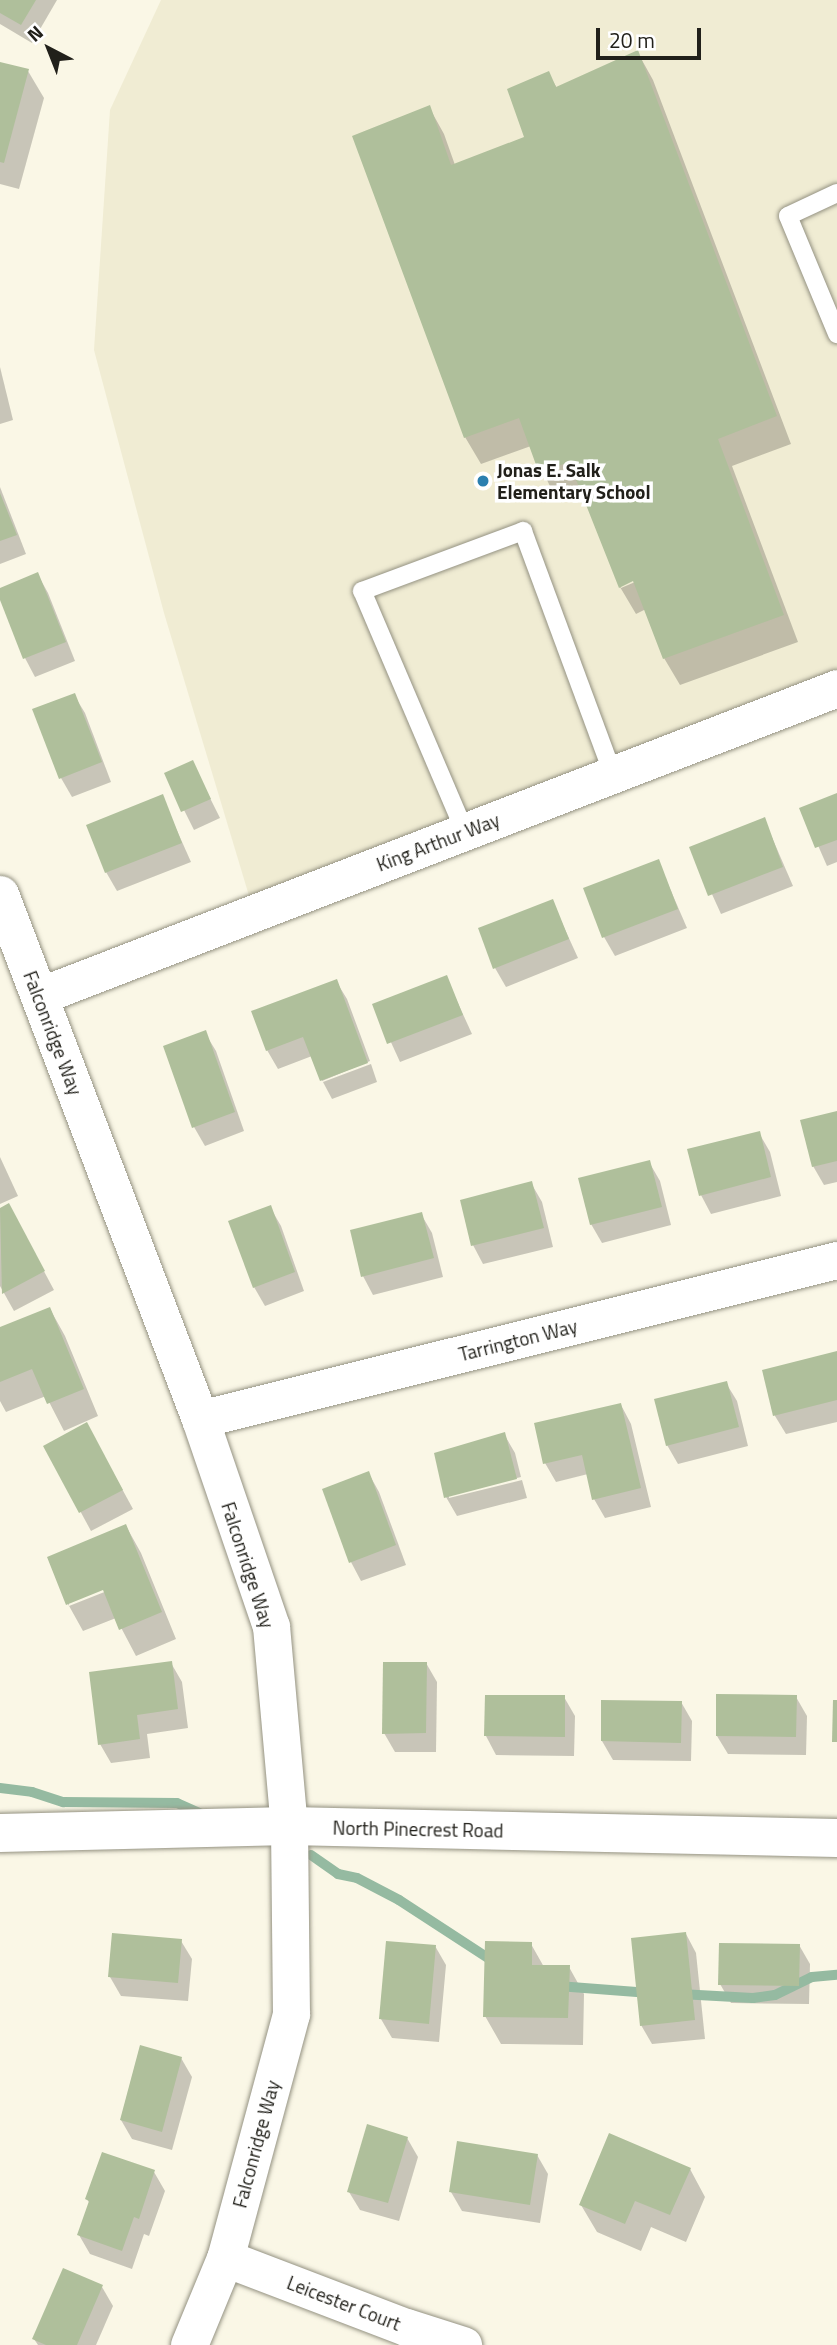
<!DOCTYPE html>
<html>
<head>
<meta charset="utf-8">
<style>
  body { margin:0 }
  #map { position:relative; width:837px; height:2345px; overflow:hidden; background:#faf7e6; font-family:"Titillium Web",sans-serif }
  div>[style] { position:absolute }
  [style*='--x'] { left:calc(var(--x)*1px); top:calc(var(--y)*1px); width:calc(var(--w)*1px); rotate:calc(var(--a)*1deg) }
  .built>* { inset:0; background:#f0ecd3 }
  .shadow>* { inset:0; background:#0003 }
  .stream>* { height:10px; margin:-5px; padding:0 5px; transform-origin:5px; border-radius:5px; background:#95baa1 }
  .building>* { inset:0; background:#afbf9b }
  .roads { filter:drop-shadow(0 0 2px #949282) drop-shadow(0 0 2px #949282) }
  .lane>* { height:18px; margin:-9px; padding:0 9px; transform-origin:9px; border-radius:9px; background:#fff }
  .street>* { height:37px; margin:-18.5px; padding:0 18.5px; transform-origin:18.5px; border-radius:18.5px; background:#fff }
  .secondary>* { height:38px; margin:-19px; padding:0 19px; transform-origin:19px; border-radius:19px; background:#fff }
  .dots>* { width:19px; height:19px; translate:-50% -50%; box-sizing:border-box; border:4px solid #fff; border-radius:50% }
  span { translate:-50% -50%; white-space:nowrap; text-align:center; line-height:1.15; -webkit-text-stroke:7px #fff; paint-order:stroke }
  .poi-label { font-size:19px; color:#21201a; font-weight:700 }
  .left { translate:0 -50%; text-align:left }
  .street-label { font-size:19px; color:#21201a }
  .north { position:absolute; left:14px; top:14px; width:70px; height:70px; -webkit-text-stroke:5px #fff; paint-order:stroke; rotate:318deg; font-size:19px; font-weight:700; line-height:28px; text-align:center; color:#21201a }
  .north::after { content:''; display:block; margin:auto; width:24px; height:32px; background:#21201a; clip-path:polygon(50% 0,100% 100%,50% 72%,0 100%) }
  .scale { position:absolute; left:596px; top:28px; width:105px; height:32px; box-sizing:border-box; border:4px solid #21201a; border-top:0; padding-left:9px; font-size:21px; line-height:24px; white-space:nowrap; color:#21201a; -webkit-text-stroke:5px #fff; paint-order:stroke }
</style>
</head>
<body>
<div id="map">
  <div class="built">
    <i style="clip-path:polygon(161px 0,837px 0,837px 669px,250px 899px,164px 613px,94px 350px,110px 110px)"></i>
  </div>
  <div class="shadow">
    <i style="clip-path:polygon(0 0,57px 0,32px 43px,0 24px)"></i>
    <i style="clip-path:polygon(evenodd,638px 53px,653px 80px,791px 444px,732px 466px,798px 642px,680px 685px,664px 658px,646px 609px,636px 614px,620px 587px,582px 490px,556px 499px,531px 446px,481px 464px,465px 437px,429px 107px,444px 134px,455px 165px,526px 138px,548px 73px,557px 88px,638px 53px,640px 576px,642px 579px,621px 588px,621px 585px,640px 576px)"></i>
    <i style="clip-path:polygon(0 63px,28px 71px,44px 98px,19px 189px,0 184px)"></i>
    <i style="clip-path:polygon(0 367px,13px 420px,0 424px)"></i>
    <i style="clip-path:polygon(0 487px,26px 554px,0 564px)"></i>
    <i style="clip-path:polygon(38px 575px,48px 593px,75px 661px,35px 677px,25px 658px,0 590px)"></i>
    <i style="clip-path:polygon(74px 695px,85px 713px,111px 782px,72px 797px,61px 778px)"></i>
    <i style="clip-path:polygon(192px 762px,220px 818px,194px 830px,166px 774px)"></i>
    <i style="clip-path:polygon(837px 795px,837px 862px,827px 866px,802px 809px)"></i>
    <i style="clip-path:polygon(162px 797px,191px 862px,117px 891px,106px 872px)"></i>
    <i style="clip-path:polygon(764px 819px,793px 886px,721px 914px,691px 848px)"></i>
    <i style="clip-path:polygon(658px 861px,687px 928px,615px 956px,604px 937px)"></i>
    <i style="clip-path:polygon(552px 901px,578px 958px,506px 987px,495px 968px)"></i>
    <i style="clip-path:polygon(446px 977px,472px 1034px,400px 1062px,374px 1005px)"></i>
    <i style="clip-path:polygon(336px 981px,347px 999px,370px 1061px,322px 1081px,312px 1056px,278px 1069px,267px 1050px)"></i>
    <i style="clip-path:polygon(205px 1033px,216px 1051px,244px 1131px,205px 1146px,194px 1127px)"></i>
    <i style="clip-path:polygon(371px 1064px,377px 1082px,332px 1099px,323px 1082px)"></i>
    <i style="clip-path:polygon(837px 1113px,837px 1182px,824px 1185px,813px 1166px)"></i>
    <i style="clip-path:polygon(759px 1133px,770px 1152px,781px 1196px,711px 1214px,701px 1195px)"></i>
    <i style="clip-path:polygon(0 1157px,18px 1196px,0 1204px)"></i>
    <i style="clip-path:polygon(649px 1162px,660px 1181px,671px 1225px,602px 1243px,591px 1224px)"></i>
    <i style="clip-path:polygon(531px 1183px,542px 1202px,553px 1247px,483px 1264px,473px 1245px)"></i>
    <i style="clip-path:polygon(9px 1206px,54px 1290px,14px 1311px,0 1286px,0 1210px)"></i>
    <i style="clip-path:polygon(270px 1207px,281px 1226px,304px 1291px,265px 1306px,254px 1287px)"></i>
    <i style="clip-path:polygon(421px 1214px,432px 1233px,443px 1277px,373px 1295px,363px 1276px)"></i>
    <i style="clip-path:polygon(50px 1309px,65px 1336px,98px 1416px,64px 1431px,46px 1396px,6px 1412px,0 1401px,0 1329px)"></i>
    <i style="clip-path:polygon(837px 1353px,837px 1422px,786px 1434px,775px 1416px,764px 1371px)"></i>
    <i style="clip-path:polygon(726px 1383px,737px 1401px,748px 1446px,678px 1464px,667px 1445px)"></i>
    <i style="clip-path:polygon(621px 1405px,631px 1424px,651px 1507px,605px 1518px,594px 1499px,588px 1474px,556px 1482px,545px 1463px)"></i>
    <i style="clip-path:polygon(504px 1434px,515px 1453px,521px 1477px,449px 1495px,449px 1498px,522px 1480px,527px 1498px,457px 1516px,446px 1497px)"></i>
    <i style="clip-path:polygon(97px 1443px,133px 1509px,91px 1531px,45px 1446px)"></i>
    <i style="clip-path:polygon(369px 1474px,379px 1492px,406px 1565px,361px 1581px,351px 1562px)"></i>
    <i style="clip-path:polygon(evenodd,126px 1526px,141px 1553px,176px 1639px,136px 1656px,116px 1618px,83px 1631px,68px 1604px,49px 1558px,126px 1526px,110px 1585px,112px 1589px,69px 1606px,69px 1602px,110px 1585px)"></i>
    <i style="clip-path:polygon(171px 1663px,182px 1682px,188px 1728px,147px 1734px,150px 1758px,111px 1763px,100px 1744px)"></i>
    <i style="clip-path:polygon(426px 1663px,437px 1682px,436px 1752px,395px 1752px,384px 1733px)"></i>
    <i style="clip-path:polygon(564px 1697px,575px 1716px,574px 1756px,496px 1755px,486px 1736px)"></i>
    <i style="clip-path:polygon(796px 1697px,807px 1716px,806px 1755px,728px 1754px,717px 1736px)"></i>
    <i style="clip-path:polygon(681px 1702px,692px 1721px,691px 1761px,613px 1760px,602px 1741px)"></i>
    <i style="clip-path:polygon(686px 1934px,696px 1953px,705px 2039px,652px 2044px,641px 2025px)"></i>
    <i style="clip-path:polygon(181px 1941px,192px 1959px,188px 2001px,121px 1996px,110px 1977px)"></i>
    <i style="clip-path:polygon(531px 1944px,544px 1967px,569px 1967px,584px 1994px,583px 2045px,501px 2044px,485px 2016px)"></i>
    <i style="clip-path:polygon(799px 1945px,810px 1964px,809px 2004px,731px 2003px,720px 1984px)"></i>
    <i style="clip-path:polygon(435px 1946px,446px 1965px,439px 2042px,392px 2038px,381px 2019px)"></i>
    <i style="clip-path:polygon(181px 2058px,192px 2077px,172px 2150px,132px 2139px,121px 2120px)"></i>
    <i style="clip-path:polygon(407px 2138px,418px 2157px,399px 2221px,360px 2210px,349px 2192px)"></i>
    <i style="clip-path:polygon(537px 2155px,548px 2174px,540px 2223px,462px 2211px,451px 2192px)"></i>
    <i style="clip-path:polygon(690px 2169px,705px 2197px,686px 2242px,651px 2227px,641px 2251px,597px 2232px,581px 2205px)"></i>
    <i style="clip-path:polygon(154px 2172px,165px 2191px,149px 2236px,144px 2234px,132px 2269px,90px 2254px,79px 2235px,90px 2204px,87px 2199px)"></i>
    <i style="clip-path:polygon(102px 2287px,113px 2306px,96px 2345px,38px 2345px,34px 2339px)"></i>
  </div>
  <div class="stream">
    <i style="--x:0;--y:1788;--w:32;--a:7"></i>
    <i style="--x:32;--y:1792;--w:33;--a:18"></i>
    <i style="--x:63;--y:1802;--w:114;--a:0.5"></i>
    <i style="--x:177;--y:1803;--w:27;--a:24"></i>
    <i style="--x:311;--y:1855;--w:33;--a:35"></i>
    <i style="--x:338;--y:1874;--w:19;--a:12"></i>
    <i style="--x:357;--y:1878;--w:47;--a:27.6"></i>
    <i style="--x:399;--y:1900;--w:117;--a:33.1"></i>
    <i style="--x:558;--y:1986;--w:92;--a:4.4"></i>
    <i style="--x:680;--y:1994;--w:73;--a:3.1"></i>
    <i style="--x:753;--y:1998;--w:22;--a:-8"></i>
    <i style="--x:775;--y:1995;--w:41;--a:-25.9"></i>
    <i style="--x:812;--y:1977;--w:25;--a:-5"></i>
  </div>
  <div class="building">
    <i style="clip-path:polygon(0 0,36px 0,21px 25px,0 13px)"></i>
    <i style="clip-path:polygon(638px 50px,777px 416px,718px 439px,784px 615px,663px 659px,633px 581px,619px 588px,569px 462px,539px 473px,519px 418px,464px 438px,352px 136px,430px 105px,451px 165px,524px 137px,507px 89px,549px 71px,556px 87px)"></i>
    <i style="clip-path:polygon(0 62px,29px 69px,4px 163px,0 162px)"></i>
    <i style="clip-path:polygon(0 493px,17px 535px,0 541px)"></i>
    <i style="clip-path:polygon(38px 572px,66px 642px,23px 659px,0 600px,0 588px)"></i>
    <i style="clip-path:polygon(75px 693px,102px 762px,59px 779px,32px 709px)"></i>
    <i style="clip-path:polygon(193px 760px,211px 799px,181px 812px,164px 773px)"></i>
    <i style="clip-path:polygon(837px 793px,837px 840px,815px 848px,799px 808px)"></i>
    <i style="clip-path:polygon(163px 794px,182px 843px,105px 873px,86px 825px)"></i>
    <i style="clip-path:polygon(765px 817px,783px 867px,708px 896px,689px 847px)"></i>
    <i style="clip-path:polygon(659px 859px,678px 909px,602px 938px,583px 888px)"></i>
    <i style="clip-path:polygon(553px 899px,569px 939px,493px 969px,478px 928px)"></i>
    <i style="clip-path:polygon(447px 975px,463px 1015px,387px 1044px,372px 1004px)"></i>
    <i style="clip-path:polygon(337px 979px,368px 1063px,320px 1081px,303px 1037px,266px 1051px,251px 1011px)"></i>
    <i style="clip-path:polygon(206px 1030px,235px 1112px,192px 1128px,163px 1046px)"></i>
    <i style="clip-path:polygon(837px 1111px,837px 1161px,812px 1167px,800px 1120px)"></i>
    <i style="clip-path:polygon(760px 1131px,771px 1177px,699px 1196px,687px 1149px)"></i>
    <i style="clip-path:polygon(650px 1160px,662px 1207px,590px 1225px,578px 1178px)"></i>
    <i style="clip-path:polygon(532px 1181px,544px 1228px,471px 1246px,460px 1200px)"></i>
    <i style="clip-path:polygon(9px 1203px,45px 1271px,2px 1294px,0 1208px)"></i>
    <i style="clip-path:polygon(271px 1205px,295px 1272px,253px 1288px,228px 1221px)"></i>
    <i style="clip-path:polygon(422px 1212px,434px 1258px,361px 1277px,350px 1230px)"></i>
    <i style="clip-path:polygon(50px 1307px,84px 1389px,47px 1404px,32px 1369px,0 1382px,0 1327px)"></i>
    <i style="clip-path:polygon(837px 1351px,837px 1400px,773px 1416px,762px 1370px)"></i>
    <i style="clip-path:polygon(727px 1381px,739px 1427px,666px 1446px,654px 1399px)"></i>
    <i style="clip-path:polygon(621px 1403px,641px 1488px,592px 1500px,582px 1455px,543px 1464px,534px 1423px)"></i>
    <i style="clip-path:polygon(87px 1422px,123px 1490px,79px 1513px,43px 1446px)"></i>
    <i style="clip-path:polygon(505px 1432px,517px 1479px,444px 1498px,434px 1453px)"></i>
    <i style="clip-path:polygon(369px 1471px,396px 1545px,349px 1563px,322px 1489px)"></i>
    <i style="clip-path:polygon(126px 1524px,162px 1612px,119px 1630px,103px 1590px,66px 1605px,47px 1557px)"></i>
    <i style="clip-path:polygon(172px 1661px,178px 1709px,137px 1715px,140px 1739px,98px 1745px,89px 1672px)"></i>
    <i style="clip-path:polygon(383px 1662px,427px 1662px,426px 1733px,382px 1734px)"></i>
    <i style="clip-path:polygon(716px 1694px,797px 1695px,796px 1737px,716px 1736px)"></i>
    <i style="clip-path:polygon(485px 1695px,565px 1695px,565px 1737px,484px 1736px)"></i>
    <i style="clip-path:polygon(601px 1700px,682px 1701px,681px 1743px,601px 1741px)"></i>
    <i style="clip-path:polygon(833px 1700px,837px 1700px,837px 1742px,832px 1742px)"></i>
    <i style="clip-path:polygon(686px 1932px,695px 2020px,640px 2026px,631px 1938px)"></i>
    <i style="clip-path:polygon(112px 1933px,182px 1939px,178px 1983px,108px 1977px)"></i>
    <i style="clip-path:polygon(386px 1941px,436px 1945px,429px 2024px,379px 2019px)"></i>
    <i style="clip-path:polygon(485px 1941px,532px 1942px,532px 1965px,570px 1965px,568px 2018px,483px 2017px)"></i>
    <i style="clip-path:polygon(719px 1943px,800px 1944px,799px 1986px,718px 1985px)"></i>
    <i style="clip-path:polygon(140px 2045px,182px 2057px,162px 2132px,120px 2120px)"></i>
    <i style="clip-path:polygon(367px 2124px,408px 2137px,388px 2203px,347px 2192px)"></i>
    <i style="clip-path:polygon(609px 2133px,691px 2168px,670px 2215px,635px 2201px,625px 2224px,579px 2205px)"></i>
    <i style="clip-path:polygon(457px 2141px,538px 2154px,530px 2205px,449px 2192px)"></i>
    <i style="clip-path:polygon(102px 2152px,155px 2170px,139px 2219px,134px 2217px,122px 2251px,77px 2235px,89px 2201px,85px 2199px)"></i>
    <i style="clip-path:polygon(63px 2268px,103px 2285px,77px 2345px,46px 2345px,32px 2339px)"></i>
  </div>
  <div class="roads">
    <div class="lane">
      <i style="--x:837;--y:193;--w:54;--a:154.9"></i>
      <i style="--x:788;--y:216;--w:128;--a:67.4"></i>
      <i style="--x:465;--y:832;--w:262;--a:-113.1"></i>
      <i style="--x:362;--y:591;--w:172;--a:-20.4"></i>
      <i style="--x:523;--y:531;--w:259;--a:69.7"></i>
    </div>
    <div class="street">
      <i style="--x:0;--y:894;--w:562;--a:69.15"></i>
      <i style="--x:200;--y:1419;--w:219;--a:71.1"></i>
      <i style="--x:271;--y:1626;--w:201;--a:84.9"></i>
      <i style="--x:289;--y:1826;--w:188;--a:89.4"></i>
      <i style="--x:291;--y:2014;--w:253;--a:105.1"></i>
      <i style="--x:225;--y:2258;--w:94;--a:112.5"></i>
      <i style="--x:39;--y:996;--w:855;--a:-21.1"></i>
      <i style="--x:200;--y:1419;--w:657;--a:-14.02"></i>
      <i style="--x:225;--y:2258;--w:194;--a:20.9"></i>
      <i style="--x:406;--y:2327;--w:60;--a:17.5"></i>
    </div>
    <div class="secondary">
      <i style="--x:0;--y:1833;--w:289;--a:-1.4"></i>
      <i style="--x:289;--y:1826;--w:548;--a:1.25"></i>
    </div>
  </div>
  <div class="dots">
    <i style="left:483px;top:481px;background:#2a7faf"></i>
  </div>
  <div class="poi-label">
    <span class="left" style="left:497px;top:481px">Jonas E. Salk<br>Elementary School</span>
  </div>
  <div class="street-label">
    <span style="left:438px;top:842px;rotate:-21deg">King Arthur Way</span>
    <span style="left:53px;top:1033px;rotate:69deg">Falconridge Way</span>
    <span style="left:518px;top:1340px;rotate:-14deg">Tarrington Way</span>
    <span style="left:248px;top:1565px;rotate:72deg">Falconridge Way</span>
    <span style="left:418px;top:1829px;rotate:1deg">North Pinecrest Road</span>
    <span style="left:256px;top:2144px;rotate:-75deg">Falconridge Way</span>
    <span style="left:344px;top:2303px;rotate:21deg">Leicester Court</span>
  </div>
  <div class="north">N</div>
  <div class="scale">20 m</div>
</div>
</body>
</html>
